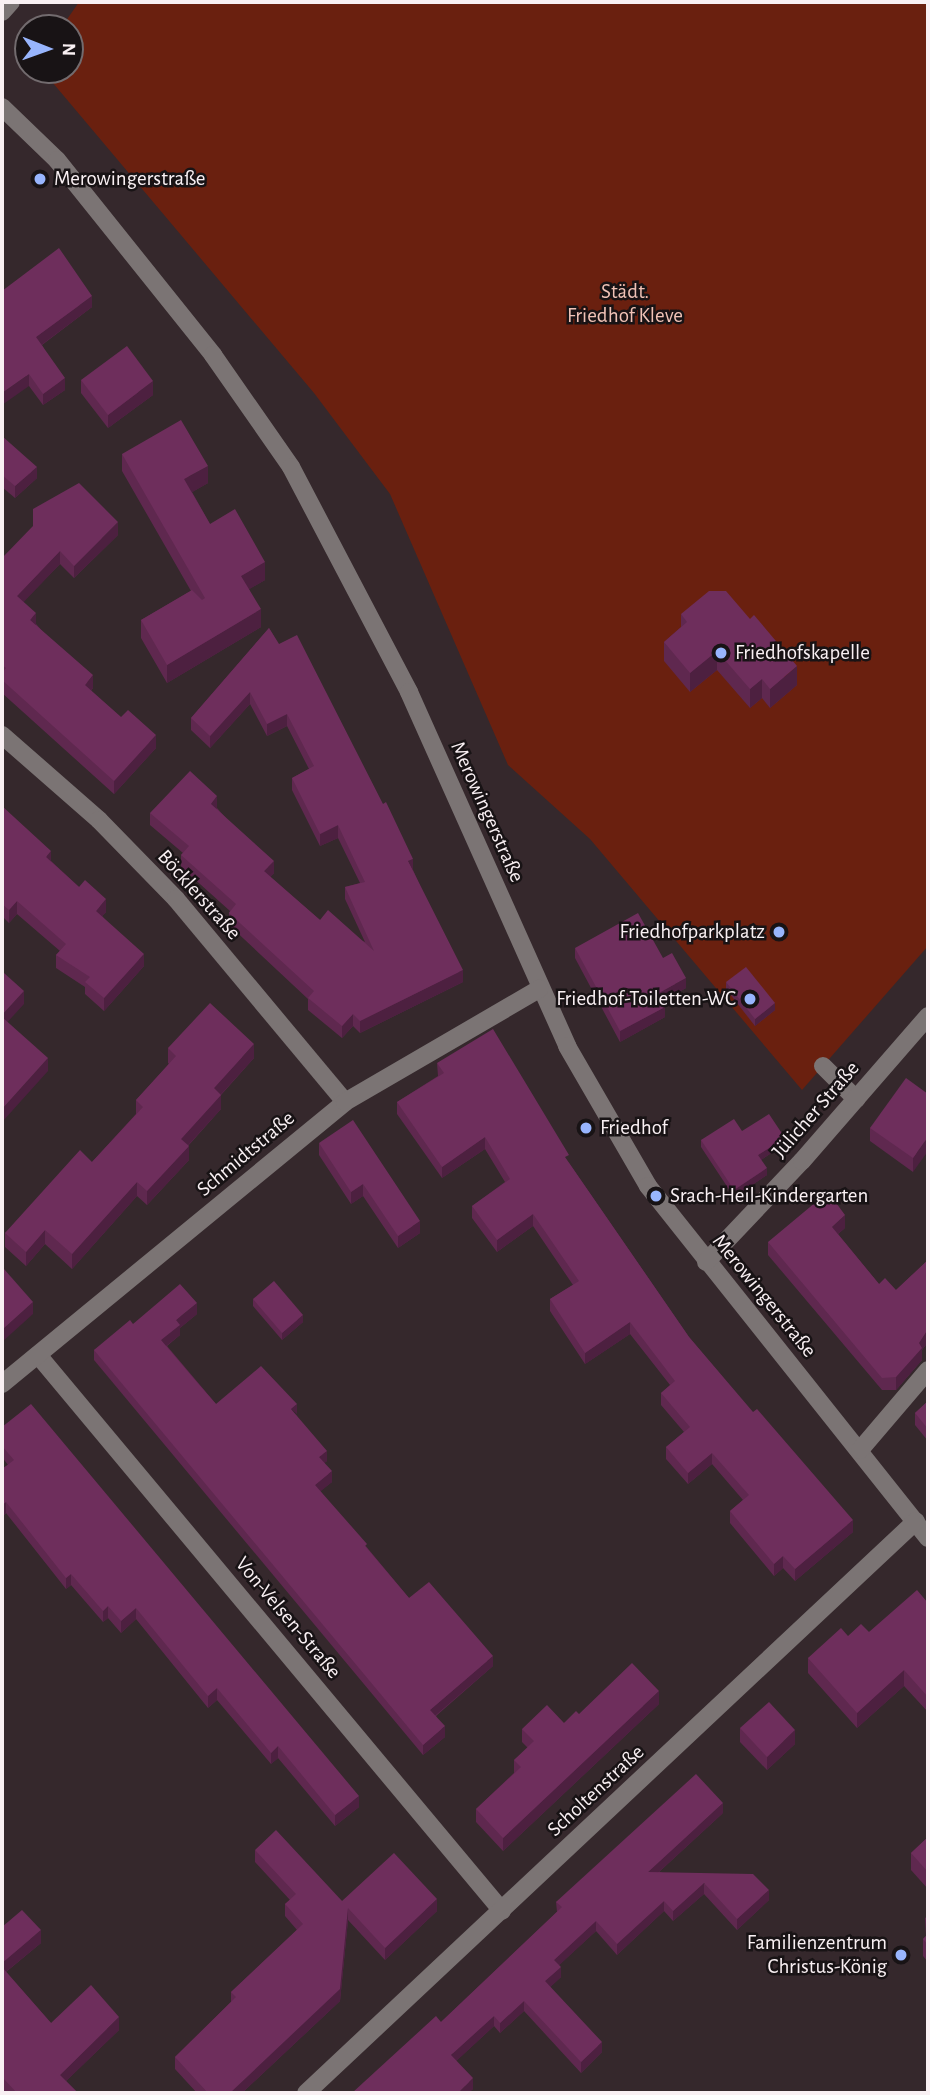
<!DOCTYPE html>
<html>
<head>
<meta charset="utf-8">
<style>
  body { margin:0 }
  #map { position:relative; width:930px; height:2095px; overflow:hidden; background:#35282c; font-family:"Alegreya Sans",sans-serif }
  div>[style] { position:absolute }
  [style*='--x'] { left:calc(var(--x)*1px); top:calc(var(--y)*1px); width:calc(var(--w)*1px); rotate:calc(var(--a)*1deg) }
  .green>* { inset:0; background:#6a200f }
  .minor>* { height:18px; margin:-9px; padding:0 9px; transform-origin:9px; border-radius:9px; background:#7b7474 }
  .wall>* { inset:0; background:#5f284f }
  .shaded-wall>* { inset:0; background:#4d2040 }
  .building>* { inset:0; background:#6e2e5c }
  .dots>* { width:19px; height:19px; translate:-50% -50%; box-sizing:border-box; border:4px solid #181315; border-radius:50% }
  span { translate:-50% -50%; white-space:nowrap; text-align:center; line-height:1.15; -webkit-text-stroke:5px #181315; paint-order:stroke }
  .poi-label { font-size:21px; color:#f9f0f3 }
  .left { translate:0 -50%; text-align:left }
  .right { translate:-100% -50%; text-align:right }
  .park-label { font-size:21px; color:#f0c2b6 }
  .street-label { font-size:21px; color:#f9f0f3 }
  .frame { position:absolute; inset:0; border:4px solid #f9f0f3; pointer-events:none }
  .north { position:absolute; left:14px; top:14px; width:70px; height:70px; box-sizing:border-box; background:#181315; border:2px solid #726b6e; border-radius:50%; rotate:91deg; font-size:19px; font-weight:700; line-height:28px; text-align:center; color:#f9f0f3 }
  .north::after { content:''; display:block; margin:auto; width:24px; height:32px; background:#98b5fd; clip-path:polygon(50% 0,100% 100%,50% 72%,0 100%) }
</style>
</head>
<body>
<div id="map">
  <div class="green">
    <i style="clip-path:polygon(79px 2px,928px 2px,928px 946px,802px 1090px,590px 839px,508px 765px,390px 494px,314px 393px,42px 70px,70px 70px,70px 28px,61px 28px)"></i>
  </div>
  <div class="minor">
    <i style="--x:2;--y:12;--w:13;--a:-48"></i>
    <i style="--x:2;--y:107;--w:76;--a:43.9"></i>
    <i style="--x:57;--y:160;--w:250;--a:51.3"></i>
    <i style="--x:213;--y:355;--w:136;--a:55.1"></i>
    <i style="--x:291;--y:467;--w:254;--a:62.3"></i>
    <i style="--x:409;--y:692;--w:388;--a:65.9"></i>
    <i style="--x:567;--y:1046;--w:162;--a:59.9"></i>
    <i style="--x:648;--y:1186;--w:450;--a:51.5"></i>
    <i style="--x:2;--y:735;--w:129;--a:41.2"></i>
    <i style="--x:99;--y:820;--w:110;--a:45.7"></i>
    <i style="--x:176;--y:899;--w:264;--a:50.2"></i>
    <i style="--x:823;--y:1066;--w:47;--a:45"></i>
    <i style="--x:706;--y:1262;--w:139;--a:-46.5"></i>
    <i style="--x:802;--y:1161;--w:192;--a:-49"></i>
    <i style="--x:38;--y:1355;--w:724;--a:50.15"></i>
    <i style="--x:2;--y:1384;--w:444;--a:-39.4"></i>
    <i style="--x:345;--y:1102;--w:225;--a:-30.2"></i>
    <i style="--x:860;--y:1450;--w:105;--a:-49.6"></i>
    <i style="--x:306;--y:2093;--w:836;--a:-43.16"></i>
  </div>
  <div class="wall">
    <i style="clip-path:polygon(2px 291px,92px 307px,42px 345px,65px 390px,43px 405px,29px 386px)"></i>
    <i style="clip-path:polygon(81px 380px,153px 395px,108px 428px,81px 393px)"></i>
    <i style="clip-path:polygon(2px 436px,37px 478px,15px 498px,2px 487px)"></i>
    <i style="clip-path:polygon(122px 454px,208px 483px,192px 492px,210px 524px,265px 580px,249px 589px,261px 627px,167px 683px,141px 638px,141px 620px,191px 591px,122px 471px)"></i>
    <i style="clip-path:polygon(118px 535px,74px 578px,60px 564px,23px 602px,36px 624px,93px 688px,91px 691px,156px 748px,114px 794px,2px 693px,2px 558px)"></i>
    <i style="clip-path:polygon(681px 614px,797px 685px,770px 708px,762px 698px,750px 708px,717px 670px,690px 692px,664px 661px,664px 642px,681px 627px)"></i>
    <i style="clip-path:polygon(269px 628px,413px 870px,463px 982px,360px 1033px,353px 1026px,342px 1038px,308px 1010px,308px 999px,229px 925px,229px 913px,230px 911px,181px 867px,181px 855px,183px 853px,150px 825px,150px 813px,217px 808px,274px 873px,270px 877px,320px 920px,365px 942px,345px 899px,345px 887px,360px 883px,338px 838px,320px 846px,292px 790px,292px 778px,309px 769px,287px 726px,267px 736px,250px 704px,210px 748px,191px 730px,191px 718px)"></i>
    <i style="clip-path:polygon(2px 806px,51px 861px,106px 912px,102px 916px,144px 966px,104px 1011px,85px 994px,85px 987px,56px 968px,56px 955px,60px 951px,17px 914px,9px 923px,2px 916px)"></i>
    <i style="clip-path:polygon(575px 948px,686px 988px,662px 1001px,665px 1017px,620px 1042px,575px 958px)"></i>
    <i style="clip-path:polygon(726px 982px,775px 1010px,755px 1026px,726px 989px)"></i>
    <i style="clip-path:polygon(168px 1048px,254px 1058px,221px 1095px,221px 1109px,188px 1146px,189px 1160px,147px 1205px,137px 1196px,72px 1269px,45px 1244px,26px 1266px,5px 1247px,5px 1233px,92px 1162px,136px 1114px,136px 1100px,169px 1064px,168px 1063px)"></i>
    <i style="clip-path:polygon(437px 1063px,569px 1163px,689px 1337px,853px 1532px,795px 1581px,783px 1568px,774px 1576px,730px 1523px,730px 1511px,743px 1500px,712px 1464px,688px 1484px,666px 1459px,666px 1447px,684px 1432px,661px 1405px,661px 1393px,670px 1385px,630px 1334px,585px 1364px,550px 1311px,550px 1299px,573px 1285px,533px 1226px,497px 1252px,472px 1218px,472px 1206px,505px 1182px,485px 1149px,442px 1178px,397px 1114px,397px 1102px,438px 1076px)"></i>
    <i style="clip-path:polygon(928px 1094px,913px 1172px,870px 1141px,870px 1128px)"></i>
    <i style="clip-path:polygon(742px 1131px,785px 1144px,761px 1160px,767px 1175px,734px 1197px,701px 1147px,701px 1140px)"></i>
    <i style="clip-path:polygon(319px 1143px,420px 1233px,398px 1248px,363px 1196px,351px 1204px,319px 1155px)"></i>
    <i style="clip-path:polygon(845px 1228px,838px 1234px,879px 1284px,896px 1290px,928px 1260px,928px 1342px,922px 1350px,922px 1360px,896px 1390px,882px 1390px,768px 1255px,768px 1242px)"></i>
    <i style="clip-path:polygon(253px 1299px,303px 1322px,282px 1340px,253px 1306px)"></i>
    <i style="clip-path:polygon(197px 1314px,180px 1328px,180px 1335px,167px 1346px,216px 1404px,296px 1415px,327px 1461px,324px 1463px,332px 1482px,320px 1491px,409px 1598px,493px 1666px,436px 1716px,445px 1737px,423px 1755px,94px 1360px,94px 1350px,133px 1324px)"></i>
    <i style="clip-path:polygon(928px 1401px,928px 1441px,915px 1425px,915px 1413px)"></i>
    <i style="clip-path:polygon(2px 1427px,359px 1807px,335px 1826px,278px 1758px,271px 1764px,217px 1700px,208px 1708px,136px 1619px,121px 1633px,108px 1618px,103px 1622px,71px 1585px,66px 1589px,6px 1513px,2px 1517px,2px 1469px,8px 1465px,2px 1457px)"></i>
    <i style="clip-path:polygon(928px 1603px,928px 1712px,904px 1686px,857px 1728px,808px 1673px,808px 1658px,848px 1636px,869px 1632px)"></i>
    <i style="clip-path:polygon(659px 1704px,503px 1851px,476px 1822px,476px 1809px,514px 1773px,514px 1760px,528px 1748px,522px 1742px,522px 1729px,564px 1723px,579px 1714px)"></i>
    <i style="clip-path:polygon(740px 1728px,795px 1744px,767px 1770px,740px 1742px)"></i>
    <i style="clip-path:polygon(723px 1813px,659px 1872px,769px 1900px,737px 1930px,704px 1894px,673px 1921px,664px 1911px,617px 1955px,596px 1931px,559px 1965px,561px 1977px,550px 1987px,602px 2052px,581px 2073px,524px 2011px,500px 2033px,494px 2026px,456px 2061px,473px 2089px,468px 2093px,441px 2022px,557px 1912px,556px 1902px)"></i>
    <i style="clip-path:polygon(928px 1837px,928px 1889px,911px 1870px,911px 1853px)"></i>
    <i style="clip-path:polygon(255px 1850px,342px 1901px,437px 1911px,385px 1960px,348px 1920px,340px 2001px,242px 2093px,197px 2093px,175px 2069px,175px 2057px,231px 2002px,231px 1992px,297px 1930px,285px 1916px,285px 1904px,290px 1900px,255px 1862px)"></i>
    <i style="clip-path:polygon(928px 1916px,928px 1962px,923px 1956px,923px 1939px,926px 1936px,925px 1918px)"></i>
    <i style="clip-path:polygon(2px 1927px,41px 1943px,6px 1972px,51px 2023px,119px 2030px,66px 2081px,78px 2093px,5px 2093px,2px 2090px)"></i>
  </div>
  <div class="shaded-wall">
    <i style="clip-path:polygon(92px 296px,92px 307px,36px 349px,36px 337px)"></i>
    <i style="clip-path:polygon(29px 374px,29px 386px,2px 405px,2px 393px)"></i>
    <i style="clip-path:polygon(65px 378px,65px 390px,43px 405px,43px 394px)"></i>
    <i style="clip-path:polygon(153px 381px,153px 395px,108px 428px,108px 415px)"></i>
    <i style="clip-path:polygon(208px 466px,208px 483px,184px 497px,184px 479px)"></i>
    <i style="clip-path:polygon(37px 467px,37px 478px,15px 498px,15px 486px)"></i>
    <i style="clip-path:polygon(118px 522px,118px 535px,74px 578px,74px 566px)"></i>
    <i style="clip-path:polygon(60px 551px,60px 564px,17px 609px,17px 596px)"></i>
    <i style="clip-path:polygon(265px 562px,265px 580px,241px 594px,241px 576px)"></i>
    <i style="clip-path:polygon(261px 609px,261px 627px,167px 683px,167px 665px)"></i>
    <i style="clip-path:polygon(36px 613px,36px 626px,30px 620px)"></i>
    <i style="clip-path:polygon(717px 651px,717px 670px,690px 692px,690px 673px)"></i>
    <i style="clip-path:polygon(797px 666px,797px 685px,770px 708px,770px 689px)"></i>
    <i style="clip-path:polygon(93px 675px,93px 688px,85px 698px,85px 685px)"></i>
    <i style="clip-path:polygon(762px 679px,762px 698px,750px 708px,750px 689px)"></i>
    <i style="clip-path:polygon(250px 692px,250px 704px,210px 748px,210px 736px)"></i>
    <i style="clip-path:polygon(287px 714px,287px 726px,267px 736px,267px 724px)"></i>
    <i style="clip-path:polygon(156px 735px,156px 748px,114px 794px,114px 781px)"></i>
    <i style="clip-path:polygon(217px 796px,217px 808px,211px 816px,211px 804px)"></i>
    <i style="clip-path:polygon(338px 825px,338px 838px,320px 846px,320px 834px)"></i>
    <i style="clip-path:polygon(51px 851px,51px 864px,46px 857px)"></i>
    <i style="clip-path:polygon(413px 859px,413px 871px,408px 861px)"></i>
    <i style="clip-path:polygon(274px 861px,274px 873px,264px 884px,264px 871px)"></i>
    <i style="clip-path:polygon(106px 899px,106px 912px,96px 923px,96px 911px)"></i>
    <i style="clip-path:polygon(17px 901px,17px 914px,9px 923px,9px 910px)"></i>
    <i style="clip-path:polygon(144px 954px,144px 966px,104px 1011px,104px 998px)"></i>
    <i style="clip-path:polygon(463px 970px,463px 982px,360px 1033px,360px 1021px)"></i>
    <i style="clip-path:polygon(686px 978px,686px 988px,657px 1004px,657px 994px)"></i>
    <i style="clip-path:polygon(24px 991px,24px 1004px,2px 1028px,2px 1015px)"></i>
    <i style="clip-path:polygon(775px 1003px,775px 1010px,755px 1026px,755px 1019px)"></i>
    <i style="clip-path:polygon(665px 1007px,665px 1017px,620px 1042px,620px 1031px)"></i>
    <i style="clip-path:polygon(353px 1014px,353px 1026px,342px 1038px,342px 1026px)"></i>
    <i style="clip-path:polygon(254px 1044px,254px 1058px,214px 1102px,214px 1088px)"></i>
    <i style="clip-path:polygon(48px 1058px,48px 1071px,3px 1121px,3px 1108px)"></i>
    <i style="clip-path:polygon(221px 1095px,221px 1109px,181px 1153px,181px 1139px)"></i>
    <i style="clip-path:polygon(485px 1137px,485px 1149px,442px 1178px,442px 1167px)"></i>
    <i style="clip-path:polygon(928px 1137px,928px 1151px,913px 1172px,913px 1158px)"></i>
    <i style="clip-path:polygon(785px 1138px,785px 1144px,758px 1162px,758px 1155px)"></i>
    <i style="clip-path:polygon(189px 1146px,189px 1160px,147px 1205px,147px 1191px)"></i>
    <i style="clip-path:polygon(767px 1168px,767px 1175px,734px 1197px,734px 1190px)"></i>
    <i style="clip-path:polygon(137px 1182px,137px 1196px,72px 1269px,72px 1254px)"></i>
    <i style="clip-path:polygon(363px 1184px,363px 1196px,351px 1204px,351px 1192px)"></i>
    <i style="clip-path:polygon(533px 1214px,533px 1226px,497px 1252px,497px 1240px)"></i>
    <i style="clip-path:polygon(845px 1215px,845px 1228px,832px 1239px,832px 1227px)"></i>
    <i style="clip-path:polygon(420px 1221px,420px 1233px,398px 1248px,398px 1236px)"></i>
    <i style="clip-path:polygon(45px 1230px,45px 1244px,26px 1266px,26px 1252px)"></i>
    <i style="clip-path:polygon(33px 1302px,33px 1314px,2px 1342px,2px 1330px)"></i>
    <i style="clip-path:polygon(197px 1303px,197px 1314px,180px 1328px,180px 1335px,161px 1350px,161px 1340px,176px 1320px)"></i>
    <i style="clip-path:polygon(303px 1315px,303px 1322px,282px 1340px,282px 1333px)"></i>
    <i style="clip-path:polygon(630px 1322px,630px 1334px,585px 1364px,585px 1353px)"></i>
    <i style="clip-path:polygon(928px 1329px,928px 1342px,922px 1350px,922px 1360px,896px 1390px,896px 1377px)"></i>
    <i style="clip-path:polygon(297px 1404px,297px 1414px,291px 1409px)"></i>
    <i style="clip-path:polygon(327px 1451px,327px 1461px,319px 1468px,319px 1457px)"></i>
    <i style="clip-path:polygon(712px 1453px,712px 1464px,688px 1484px,688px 1473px)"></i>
    <i style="clip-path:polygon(332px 1471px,332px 1482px,315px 1496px,315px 1485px)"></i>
    <i style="clip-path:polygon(6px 1502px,6px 1513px,2px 1517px,2px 1505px)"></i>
    <i style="clip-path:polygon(853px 1520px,853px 1532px,795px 1581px,795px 1569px)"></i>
    <i style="clip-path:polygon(783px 1556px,783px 1568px,774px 1576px,774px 1564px)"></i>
    <i style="clip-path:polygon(71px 1574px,71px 1585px,66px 1589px,66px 1578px)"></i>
    <i style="clip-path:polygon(108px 1606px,108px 1618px,103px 1622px,103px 1611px)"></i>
    <i style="clip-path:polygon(136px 1608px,136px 1619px,121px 1633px,121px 1621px)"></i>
    <i style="clip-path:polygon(493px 1656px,493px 1666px,430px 1720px,430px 1710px)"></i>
    <i style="clip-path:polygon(904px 1670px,904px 1686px,857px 1728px,857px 1713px)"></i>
    <i style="clip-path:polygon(217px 1688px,217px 1700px,208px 1708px,208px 1696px)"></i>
    <i style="clip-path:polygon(659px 1691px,659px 1704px,503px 1851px,503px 1838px)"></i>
    <i style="clip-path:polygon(445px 1726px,445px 1737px,423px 1755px,423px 1745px)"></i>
    <i style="clip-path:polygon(795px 1730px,795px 1744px,767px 1770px,767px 1757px)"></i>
    <i style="clip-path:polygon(278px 1746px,278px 1758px,271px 1764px,271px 1753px)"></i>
    <i style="clip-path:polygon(359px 1796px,359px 1807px,335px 1826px,335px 1815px)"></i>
    <i style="clip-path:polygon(723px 1803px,723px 1813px,648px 1882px,648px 1872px)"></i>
    <i style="clip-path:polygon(704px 1883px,704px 1894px,673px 1921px,673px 1911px)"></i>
    <i style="clip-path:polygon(769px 1890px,769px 1900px,737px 1930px,737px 1919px)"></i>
    <i style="clip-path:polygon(437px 1899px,437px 1911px,385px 1960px,385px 1948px)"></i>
    <i style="clip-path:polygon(664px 1901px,664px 1911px,617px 1955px,617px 1944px)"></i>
    <i style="clip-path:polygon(348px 1908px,348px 1920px,340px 2001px,242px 2093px,230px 2093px)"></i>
    <i style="clip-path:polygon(596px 1921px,596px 1931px,554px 1970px,554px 1960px)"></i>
    <i style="clip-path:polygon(41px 1930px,41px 1943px,2px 1975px,2px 1963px)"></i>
    <i style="clip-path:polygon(561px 1967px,561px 1977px,545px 1992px,545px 1981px)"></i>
    <i style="clip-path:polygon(524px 2001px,524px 2011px,500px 2033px,500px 2023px)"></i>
    <i style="clip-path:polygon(494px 2016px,494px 2026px,451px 2066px,451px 2055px)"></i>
    <i style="clip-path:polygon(119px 2017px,119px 2030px,60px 2087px,60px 2075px)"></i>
    <i style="clip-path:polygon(602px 2042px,602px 2052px,581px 2073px,581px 2062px)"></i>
    <i style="clip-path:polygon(473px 2078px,473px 2089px,468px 2093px,458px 2093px)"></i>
  </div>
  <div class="building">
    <i style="clip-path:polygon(59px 248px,92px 296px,36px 337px,65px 378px,43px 394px,29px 374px,2px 393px,2px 291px)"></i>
    <i style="clip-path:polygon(127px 346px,153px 381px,108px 415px,81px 380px)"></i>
    <i style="clip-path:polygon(181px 420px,208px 466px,184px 479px,210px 524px,235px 509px,265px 562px,241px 576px,261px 609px,167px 665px,141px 620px,192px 590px,202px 600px,205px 598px,122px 454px)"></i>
    <i style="clip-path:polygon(2px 436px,37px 467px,15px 486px,2px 475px)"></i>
    <i style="clip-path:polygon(79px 483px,118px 522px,74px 566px,60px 551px,17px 596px,36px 613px,30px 620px,93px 675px,85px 685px,121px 717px,128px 710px,156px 735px,114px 781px,2px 680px,2px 673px,6px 668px,2px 665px,2px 558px,33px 526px,33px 509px)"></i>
    <i style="clip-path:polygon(709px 591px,726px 591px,750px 619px,754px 615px,797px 666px,770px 689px,762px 679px,750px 689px,717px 651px,690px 673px,664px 642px,687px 622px,681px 614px)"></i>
    <i style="clip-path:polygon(269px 628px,279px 644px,297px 635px,383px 804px,386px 802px,413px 859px,408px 861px,463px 970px,360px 1021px,353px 1014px,342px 1026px,308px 998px,314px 991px,229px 913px,236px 904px,181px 855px,189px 846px,150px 813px,190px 771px,217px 796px,211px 804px,274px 861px,264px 871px,320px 920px,328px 910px,374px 951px,345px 887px,365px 882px,338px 825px,320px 834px,292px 778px,314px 766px,287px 714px,267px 724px,250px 692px,210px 736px,191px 718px)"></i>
    <i style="clip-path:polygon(2px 806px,51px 851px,46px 857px,79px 887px,85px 880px,106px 899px,96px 911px,144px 954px,104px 998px,85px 982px,90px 977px,56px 955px,66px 944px,17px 901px,9px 910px,2px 904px)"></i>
    <i style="clip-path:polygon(638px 913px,663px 958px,672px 953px,686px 978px,657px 994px,665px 1007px,620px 1031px,575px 948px)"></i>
    <i style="clip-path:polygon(746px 967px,775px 1003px,755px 1019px,726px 982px)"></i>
    <i style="clip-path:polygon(4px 973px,24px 991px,2px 1015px,2px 975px)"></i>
    <i style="clip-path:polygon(210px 1003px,254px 1044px,214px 1088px,221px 1095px,181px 1139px,189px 1146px,147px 1191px,137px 1182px,72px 1254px,45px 1230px,26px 1252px,5px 1233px,80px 1150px,92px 1162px,143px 1107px,136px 1100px,176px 1056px,168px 1048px)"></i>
    <i style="clip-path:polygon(2px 1017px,48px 1058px,3px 1108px,2px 1107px)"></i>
    <i style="clip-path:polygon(493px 1029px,569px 1155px,565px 1157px,689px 1337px,753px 1412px,757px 1409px,853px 1520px,795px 1569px,783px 1556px,774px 1564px,730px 1511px,749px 1495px,712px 1453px,688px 1473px,666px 1447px,690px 1427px,661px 1393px,675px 1381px,630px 1322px,585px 1353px,550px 1299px,579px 1281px,533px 1214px,497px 1240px,472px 1206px,510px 1179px,485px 1137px,442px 1167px,397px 1102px,444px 1073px,437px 1063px)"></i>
    <i style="clip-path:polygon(906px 1078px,928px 1094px,928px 1137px,913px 1158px,870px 1128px)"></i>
    <i style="clip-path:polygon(769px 1114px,785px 1138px,758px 1155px,767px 1168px,734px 1190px,701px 1140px,734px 1119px,742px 1131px)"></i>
    <i style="clip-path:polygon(353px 1120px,420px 1221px,398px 1236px,363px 1184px,351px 1192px,319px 1143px)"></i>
    <i style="clip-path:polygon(828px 1192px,845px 1215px,832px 1227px,879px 1284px,885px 1278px,896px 1290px,928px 1260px,928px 1329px,919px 1343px,922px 1348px,896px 1377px,882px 1378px,768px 1242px)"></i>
    <i style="clip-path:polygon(4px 1269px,33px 1302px,2px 1330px,2px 1271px)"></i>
    <i style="clip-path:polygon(274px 1281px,303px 1315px,282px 1333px,253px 1299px)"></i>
    <i style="clip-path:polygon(180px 1284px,197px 1303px,176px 1320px,180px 1325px,161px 1340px,195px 1380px,216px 1404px,261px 1366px,297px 1404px,291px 1409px,327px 1451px,319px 1457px,332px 1471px,315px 1485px,367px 1544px,365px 1546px,409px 1598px,429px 1582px,493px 1656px,430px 1710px,445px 1726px,423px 1745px,94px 1350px,130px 1320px,133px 1324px)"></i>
    <i style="clip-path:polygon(928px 1401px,928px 1429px,915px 1413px)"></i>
    <i style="clip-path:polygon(31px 1404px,359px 1796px,335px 1815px,278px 1746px,271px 1753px,217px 1688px,208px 1696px,136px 1608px,121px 1621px,108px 1606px,103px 1611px,71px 1574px,66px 1578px,6px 1502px,2px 1505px,2px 1469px,14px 1460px,2px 1446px,2px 1427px)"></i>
    <i style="clip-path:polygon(917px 1590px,928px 1603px,928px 1697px,904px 1670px,857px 1713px,808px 1658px,841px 1628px,848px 1636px,861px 1624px,869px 1632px)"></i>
    <i style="clip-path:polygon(632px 1663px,659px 1691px,503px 1838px,476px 1809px,521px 1767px,514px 1760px,534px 1741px,522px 1729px,547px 1705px,564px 1723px,576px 1711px,579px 1714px)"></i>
    <i style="clip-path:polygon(769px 1702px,795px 1730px,767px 1757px,740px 1728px)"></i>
    <i style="clip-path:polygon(696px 1774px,723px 1803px,648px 1872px,753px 1874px,769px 1890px,737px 1919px,704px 1883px,673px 1911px,664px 1901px,617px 1944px,596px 1921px,554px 1960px,561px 1967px,545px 1981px,602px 2042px,581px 2062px,524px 2001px,500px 2023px,494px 2016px,451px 2055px,473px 2078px,458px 2093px,352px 2093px,436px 2016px,441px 2022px,562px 1907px,556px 1902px)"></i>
    <i style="clip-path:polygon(276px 1830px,342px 1901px,394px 1853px,437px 1899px,385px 1948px,348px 1908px,340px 1989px,230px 2093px,208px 2093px,175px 2057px,236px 1997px,231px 1992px,303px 1924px,285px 1904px,296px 1894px,255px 1850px)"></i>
    <i style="clip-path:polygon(928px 1837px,928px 1872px,911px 1853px)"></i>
    <i style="clip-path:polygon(22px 1910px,41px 1930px,2px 1963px,2px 1927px)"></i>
    <i style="clip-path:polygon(928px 1934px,928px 1945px,923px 1939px)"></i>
    <i style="clip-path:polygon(2px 1967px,51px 2023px,91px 1985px,119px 2017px,60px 2075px,78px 2093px,17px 2093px,2px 2077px)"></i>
  </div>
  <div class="dots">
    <i style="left:40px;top:179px;background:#98b5fd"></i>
    <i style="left:721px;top:653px;background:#98b5fd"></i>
    <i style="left:779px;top:932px;background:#98b5fd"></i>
    <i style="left:750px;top:999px;background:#98b5fd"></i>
    <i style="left:586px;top:1128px;background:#98b5fd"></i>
    <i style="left:656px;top:1196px;background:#98b5fd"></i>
    <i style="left:901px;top:1955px;background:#98b5fd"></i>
  </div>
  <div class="poi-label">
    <span class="left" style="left:54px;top:179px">Merowingerstraße</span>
    <span class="left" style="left:735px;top:653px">Friedhofskapelle</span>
    <span class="right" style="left:765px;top:932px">Friedhofparkplatz</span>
    <span class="right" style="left:736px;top:999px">Friedhof-Toiletten-WC</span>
    <span class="left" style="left:600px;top:1128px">Friedhof</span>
    <span class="left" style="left:670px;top:1196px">Srach-Heil-Kindergarten</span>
    <span class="right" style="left:887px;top:1955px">Familienzentrum<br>Christus-König</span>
  </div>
  <div class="park-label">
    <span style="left:625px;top:304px">Städt.<br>Friedhof Kleve</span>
  </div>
  <div class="street-label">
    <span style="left:487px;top:812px;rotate:66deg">Merowingerstraße</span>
    <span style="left:199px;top:895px;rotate:48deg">Böcklerstraße</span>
    <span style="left:816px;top:1110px;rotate:-49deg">Jülicher Straße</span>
    <span style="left:246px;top:1154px;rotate:-40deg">Schmidtstraße</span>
    <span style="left:764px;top:1296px;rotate:51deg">Merowingerstraße</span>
    <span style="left:288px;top:1618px;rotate:50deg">Von-Velsen-Straße</span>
    <span style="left:596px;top:1791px;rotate:-43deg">Scholtenstraße</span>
  </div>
  <div class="frame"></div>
  <div class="north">N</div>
</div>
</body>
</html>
